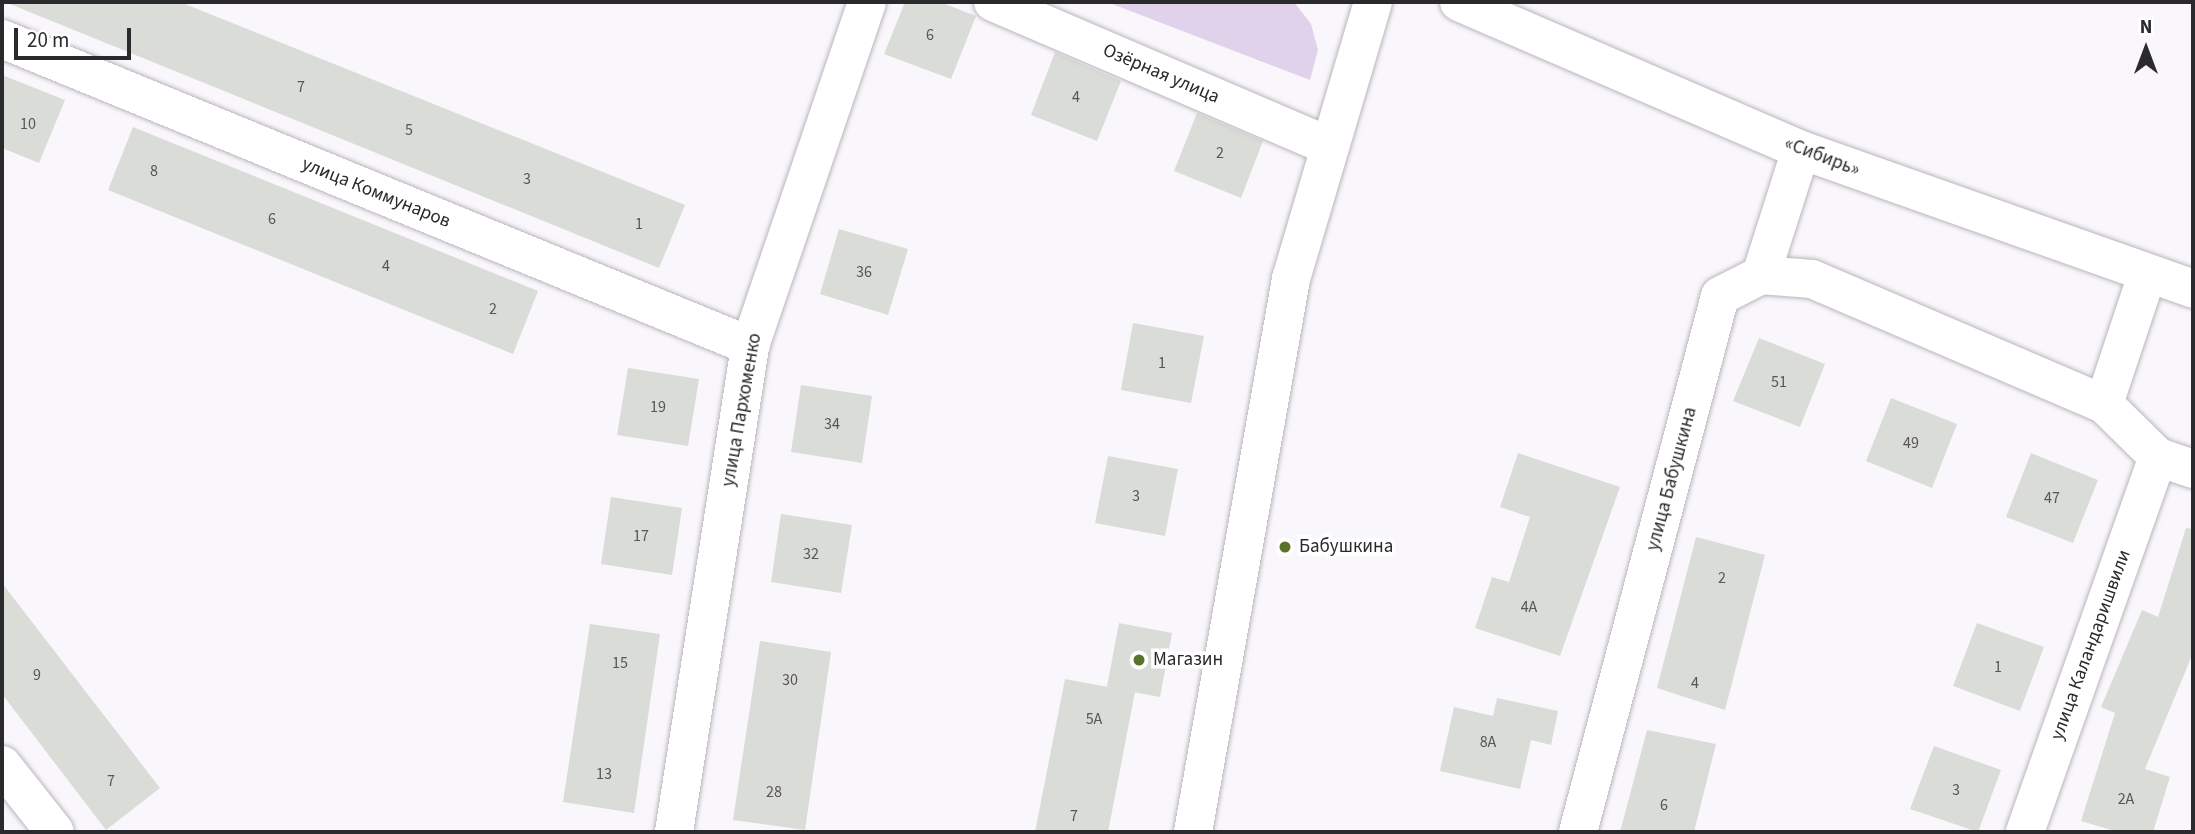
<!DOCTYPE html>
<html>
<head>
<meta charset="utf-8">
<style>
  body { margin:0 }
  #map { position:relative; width:2195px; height:834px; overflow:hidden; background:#faf7fc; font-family:"Source Sans 3",sans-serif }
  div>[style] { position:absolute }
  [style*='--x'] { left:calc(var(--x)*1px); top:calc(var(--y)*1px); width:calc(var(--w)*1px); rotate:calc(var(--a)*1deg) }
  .green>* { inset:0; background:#e0d2eb }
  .building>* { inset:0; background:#dadcd7 }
  .roads { filter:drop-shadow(0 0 2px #b9b6bb) drop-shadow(0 0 2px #b9b6bb) }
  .minor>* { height:38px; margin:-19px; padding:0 19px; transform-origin:19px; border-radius:19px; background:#fff }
  .major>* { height:38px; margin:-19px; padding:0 19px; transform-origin:19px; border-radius:19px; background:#fff }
  .dots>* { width:19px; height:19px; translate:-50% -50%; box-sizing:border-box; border:4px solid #fff; border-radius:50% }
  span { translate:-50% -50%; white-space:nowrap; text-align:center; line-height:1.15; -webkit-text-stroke:7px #fff; paint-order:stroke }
  .number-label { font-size:16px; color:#565656 }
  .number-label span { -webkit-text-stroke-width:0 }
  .street-label { font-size:19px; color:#2a292b }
  .poi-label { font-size:19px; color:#2a292b }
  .left { translate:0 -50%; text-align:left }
  .frame { position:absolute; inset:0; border:4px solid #2a292b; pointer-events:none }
  .north { position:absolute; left:2111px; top:14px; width:70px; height:70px; -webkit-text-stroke:5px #fff; paint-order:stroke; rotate:0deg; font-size:19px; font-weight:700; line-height:28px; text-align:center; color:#2a292b }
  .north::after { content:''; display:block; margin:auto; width:24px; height:32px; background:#2a292b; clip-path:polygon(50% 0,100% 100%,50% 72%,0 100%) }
  .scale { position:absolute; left:14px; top:28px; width:117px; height:32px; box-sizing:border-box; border:4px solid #2a292b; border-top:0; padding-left:9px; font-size:21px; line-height:24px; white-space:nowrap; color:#2a292b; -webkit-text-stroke:5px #fff; paint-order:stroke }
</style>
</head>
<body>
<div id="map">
  <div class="green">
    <i style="clip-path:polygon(1107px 2px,1294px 2px,1311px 24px,1318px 50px,1310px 80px)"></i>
  </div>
  <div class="building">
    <i style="clip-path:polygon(5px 2px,180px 2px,685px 205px,659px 268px)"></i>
    <i style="clip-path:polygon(905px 2px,940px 2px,976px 16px,951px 79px,884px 54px)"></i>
    <i style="clip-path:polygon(1055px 52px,1121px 81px,1097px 141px,1031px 115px)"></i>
    <i style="clip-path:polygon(2px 75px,65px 100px,39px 163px,2px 148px)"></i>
    <i style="clip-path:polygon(1197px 113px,1263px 141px,1241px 198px,1174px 171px)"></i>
    <i style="clip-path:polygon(133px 127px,538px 291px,513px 354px,108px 190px)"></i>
    <i style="clip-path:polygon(839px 229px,908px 249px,888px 315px,820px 294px)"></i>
    <i style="clip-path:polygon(1133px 323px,1204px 336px,1191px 403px,1121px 390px)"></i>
    <i style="clip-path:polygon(1759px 338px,1825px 364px,1800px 427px,1733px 401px)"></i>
    <i style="clip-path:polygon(628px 368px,699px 379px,688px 446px,617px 435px)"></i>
    <i style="clip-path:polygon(801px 385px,872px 396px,862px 463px,791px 452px)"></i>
    <i style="clip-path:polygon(1891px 398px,1957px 424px,1932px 488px,1866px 461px)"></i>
    <i style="clip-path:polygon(1518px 453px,1620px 487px,1560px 656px,1475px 628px,1492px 577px,1509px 582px,1530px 517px,1500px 507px)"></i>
    <i style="clip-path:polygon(2031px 453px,2098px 480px,2073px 543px,2006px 517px)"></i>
    <i style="clip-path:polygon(1108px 456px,1178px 469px,1165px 536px,1095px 523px)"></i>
    <i style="clip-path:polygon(611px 497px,682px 508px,672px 575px,601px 564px)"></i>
    <i style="clip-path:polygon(781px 514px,852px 525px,841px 593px,771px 582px)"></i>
    <i style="clip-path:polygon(2186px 528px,2193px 529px,2193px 653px,2145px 769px,2170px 777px,2153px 832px,2118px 832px,2081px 821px,2115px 713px,2101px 707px,2142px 610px,2158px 617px)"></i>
    <i style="clip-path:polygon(1696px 537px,1765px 555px,1725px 710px,1657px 688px)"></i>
    <i style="clip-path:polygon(2px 583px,160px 788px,106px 830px,2px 694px)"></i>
    <i style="clip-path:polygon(1119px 623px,1172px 633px,1160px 697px,1107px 687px)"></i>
    <i style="clip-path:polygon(1977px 623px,2044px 647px,2020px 711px,1953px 686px)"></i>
    <i style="clip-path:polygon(590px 624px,660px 634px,634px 813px,563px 802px)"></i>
    <i style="clip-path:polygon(760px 641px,831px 652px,805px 830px,733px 820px)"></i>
    <i style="clip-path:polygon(1065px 679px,1135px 692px,1108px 832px,1035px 832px)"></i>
    <i style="clip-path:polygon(1497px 698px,1558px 711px,1551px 745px,1531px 740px,1520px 789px,1440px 771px,1454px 707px,1493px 716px)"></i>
    <i style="clip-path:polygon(1647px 730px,1716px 744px,1694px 832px,1620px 832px)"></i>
    <i style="clip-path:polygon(1934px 746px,2001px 770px,1978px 832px,1910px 809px)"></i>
  </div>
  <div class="roads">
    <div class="minor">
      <i style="--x:993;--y:2;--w:366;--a:23.2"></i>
      <i style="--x:2;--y:39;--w:809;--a:22.31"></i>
      <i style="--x:1761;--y:275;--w:51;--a:4.5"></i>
      <i style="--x:1812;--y:279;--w:318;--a:23.2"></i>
      <i style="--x:2104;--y:404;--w:76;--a:44.5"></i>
      <i style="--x:2158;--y:457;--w:37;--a:19"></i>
      <i style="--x:2104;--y:404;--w:136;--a:-71.6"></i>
      <i style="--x:2;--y:765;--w:85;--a:51.7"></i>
      <i style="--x:674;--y:832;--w:492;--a:-81.1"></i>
      <i style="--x:750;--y:346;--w:363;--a:-71.2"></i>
      <i style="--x:1193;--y:832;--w:562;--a:-79.95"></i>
      <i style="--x:1291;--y:279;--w:289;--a:-73.5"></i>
      <i style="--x:1578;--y:832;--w:554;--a:-75.16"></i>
      <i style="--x:1720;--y:296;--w:46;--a:-27.1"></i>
      <i style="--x:1761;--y:275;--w:131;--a:-72.3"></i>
      <i style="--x:2025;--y:832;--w:398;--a:-70.5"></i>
    </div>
    <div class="major">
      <i style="--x:1459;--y:2;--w:373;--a:23.4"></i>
      <i style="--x:1801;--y:150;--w:416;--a:19.5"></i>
    </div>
  </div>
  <div class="dots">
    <i style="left:1285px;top:547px;background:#597428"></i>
    <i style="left:1139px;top:660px;background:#597428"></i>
  </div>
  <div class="number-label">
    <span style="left:930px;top:35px">6</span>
    <span style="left:301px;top:87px">7</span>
    <span style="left:1076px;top:97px">4</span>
    <span style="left:28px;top:124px">10</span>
    <span style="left:409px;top:130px">5</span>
    <span style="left:1220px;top:153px">2</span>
    <span style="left:154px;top:171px">8</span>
    <span style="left:527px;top:179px">3</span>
    <span style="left:272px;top:219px">6</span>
    <span style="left:639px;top:224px">1</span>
    <span style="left:386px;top:266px">4</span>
    <span style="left:864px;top:272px">36</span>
    <span style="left:493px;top:309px">2</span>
    <span style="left:1162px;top:363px">1</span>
    <span style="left:1779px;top:382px">51</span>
    <span style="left:658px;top:407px">19</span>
    <span style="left:832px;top:424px">34</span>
    <span style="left:1911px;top:443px">49</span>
    <span style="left:1136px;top:496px">3</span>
    <span style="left:2052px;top:498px">47</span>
    <span style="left:641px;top:536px">17</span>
    <span style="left:811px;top:554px">32</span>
    <span style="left:1722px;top:578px">2</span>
    <span style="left:1529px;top:607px">4А</span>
    <span style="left:620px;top:663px">15</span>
    <span style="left:1998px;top:667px">1</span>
    <span style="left:37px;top:675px">9</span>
    <span style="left:790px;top:680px">30</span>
    <span style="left:1695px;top:683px">4</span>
    <span style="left:1094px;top:719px">5А</span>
    <span style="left:1488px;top:742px">8А</span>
    <span style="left:604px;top:774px">13</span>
    <span style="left:111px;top:781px">7</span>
    <span style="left:1956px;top:790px">3</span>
    <span style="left:774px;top:792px">28</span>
    <span style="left:2126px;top:799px">2А</span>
    <span style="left:1664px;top:805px">6</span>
    <span style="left:1074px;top:816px">7</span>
  </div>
  <div class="street-label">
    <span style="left:1161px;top:74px;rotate:23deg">Озёрная улица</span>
    <span style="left:1822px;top:157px;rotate:21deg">«Сибирь»</span>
    <span style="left:376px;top:193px;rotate:22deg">улица Коммунаров</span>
    <span style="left:742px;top:410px;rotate:-80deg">улица Пархоменко</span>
    <span style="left:1672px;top:479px;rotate:-75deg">улица Бабушкина</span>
    <span style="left:2091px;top:645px;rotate:-70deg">улица Каландаришвили</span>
  </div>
  <div class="poi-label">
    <span class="left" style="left:1299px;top:547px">Бабушкина</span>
    <span class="left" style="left:1153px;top:660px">Магазин</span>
  </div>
  <div class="frame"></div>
  <div class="north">N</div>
  <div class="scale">20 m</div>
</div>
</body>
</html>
